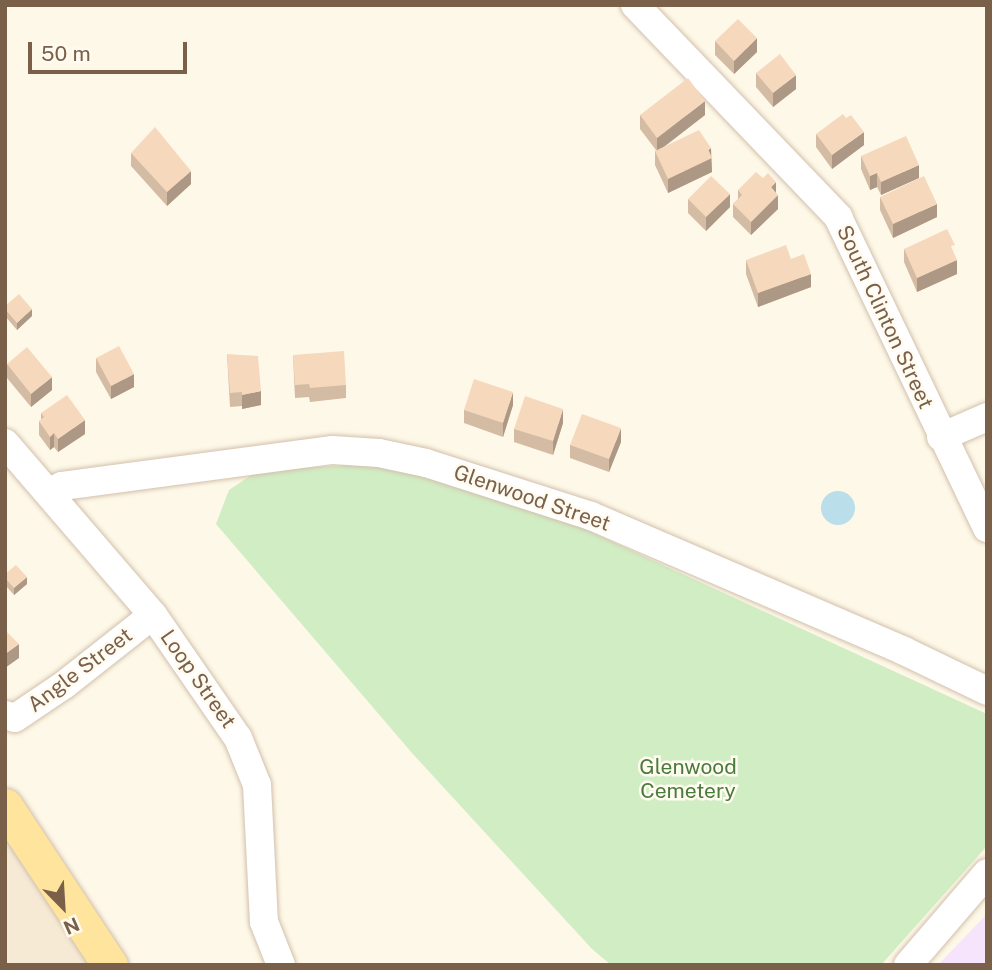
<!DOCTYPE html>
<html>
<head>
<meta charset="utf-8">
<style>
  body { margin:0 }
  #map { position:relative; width:992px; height:970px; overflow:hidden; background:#fef8e8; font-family:"Public Sans",sans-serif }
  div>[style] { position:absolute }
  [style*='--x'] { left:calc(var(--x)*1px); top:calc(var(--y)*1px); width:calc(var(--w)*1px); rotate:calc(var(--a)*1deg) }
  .residential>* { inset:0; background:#f6ead5 }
  .education>* { inset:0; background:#f5e4fb }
  .green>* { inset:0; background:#d1edc4 }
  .water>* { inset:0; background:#badeea }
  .round { border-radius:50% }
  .roads { filter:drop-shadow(0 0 2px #d2c0ac) drop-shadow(0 0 2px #d2c0ac) }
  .minor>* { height:28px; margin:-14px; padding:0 14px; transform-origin:14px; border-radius:14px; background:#fff }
  .major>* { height:35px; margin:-17.5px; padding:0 17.5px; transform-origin:17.5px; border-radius:17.5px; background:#ffe49e }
  .wall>* { inset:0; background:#d4bba3 }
  .shaded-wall>* { inset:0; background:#ac9884 }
  .building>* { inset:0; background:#f6d9bd }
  span { translate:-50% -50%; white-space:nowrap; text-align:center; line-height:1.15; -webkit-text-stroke:5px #fffbf0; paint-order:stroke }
  .street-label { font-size:21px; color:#7b6049 }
  .park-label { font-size:21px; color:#497b3d }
  .frame { position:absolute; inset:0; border:7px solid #7b6049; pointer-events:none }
  .north { position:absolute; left:28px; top:872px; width:70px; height:70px; -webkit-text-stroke:5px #fffbf0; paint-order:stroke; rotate:156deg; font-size:19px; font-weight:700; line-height:28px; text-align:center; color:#7b6049 }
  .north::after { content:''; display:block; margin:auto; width:24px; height:32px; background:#7b6049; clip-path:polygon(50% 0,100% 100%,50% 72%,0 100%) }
  .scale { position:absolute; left:28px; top:42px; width:159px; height:32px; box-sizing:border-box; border:4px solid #7b6049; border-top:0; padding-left:9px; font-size:21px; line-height:24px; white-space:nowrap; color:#7b6049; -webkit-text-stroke:5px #fffbf0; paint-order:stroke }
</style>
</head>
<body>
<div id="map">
  <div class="residential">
    <i style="clip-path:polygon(5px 826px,122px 965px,5px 965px)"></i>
  </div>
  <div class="education">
    <i style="clip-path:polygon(987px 914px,987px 965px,938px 965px)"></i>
  </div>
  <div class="green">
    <i style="clip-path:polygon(391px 463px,541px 509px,987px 714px,987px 846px,881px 965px,611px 965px,592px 949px,412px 753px,216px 524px,229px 490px,259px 470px)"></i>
  </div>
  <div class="water">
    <i class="round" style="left:821px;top:491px;width:34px;height:34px"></i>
  </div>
  <div class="roads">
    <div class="minor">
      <i style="--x:635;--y:5;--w:294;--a:46.2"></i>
      <i style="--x:838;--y:217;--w:345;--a:64.4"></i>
      <i style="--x:941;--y:437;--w:50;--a:-23.5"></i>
      <i style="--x:5;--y:443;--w:227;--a:49.3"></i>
      <i style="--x:153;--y:615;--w:150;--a:55.4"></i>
      <i style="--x:238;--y:738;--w:51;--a:68"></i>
      <i style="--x:257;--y:785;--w:137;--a:87.1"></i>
      <i style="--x:264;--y:922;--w:46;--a:68.4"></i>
      <i style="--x:49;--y:492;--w:14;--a:-25"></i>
      <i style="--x:62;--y:486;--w:273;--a:-7.6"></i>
      <i style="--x:333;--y:450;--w:46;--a:3.7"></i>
      <i style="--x:379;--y:453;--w:48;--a:12"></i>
      <i style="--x:426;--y:463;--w:173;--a:17.8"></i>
      <i style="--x:591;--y:516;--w:341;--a:23.3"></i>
      <i style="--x:904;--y:651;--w:92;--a:25.7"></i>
      <i style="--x:5;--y:715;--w:10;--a:17"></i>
      <i style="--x:15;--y:718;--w:59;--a:-34"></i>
      <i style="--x:64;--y:685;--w:113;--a:-38.2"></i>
      <i style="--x:908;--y:965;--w:121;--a:-49.3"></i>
    </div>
    <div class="major">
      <i style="--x:5;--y:806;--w:191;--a:56.6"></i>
    </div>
  </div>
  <div class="wall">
    <i style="clip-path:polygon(715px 41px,757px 52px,734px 74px,715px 55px)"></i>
    <i style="clip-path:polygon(756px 73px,796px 89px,773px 107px,756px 87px)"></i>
    <i style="clip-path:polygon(640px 115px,705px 115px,664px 147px,711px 156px,712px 172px,668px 193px,655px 165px,655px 151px,656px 150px,640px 129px)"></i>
    <i style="clip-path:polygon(816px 134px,864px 145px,832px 169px,816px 147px)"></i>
    <i style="clip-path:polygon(131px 153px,191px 184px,167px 206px,131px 166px)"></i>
    <i style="clip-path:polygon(861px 156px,919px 178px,881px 195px,877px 187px,870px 190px,861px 169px)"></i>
    <i style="clip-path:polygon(738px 190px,776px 193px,778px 209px,751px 235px,733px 217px,733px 204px,738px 199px)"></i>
    <i style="clip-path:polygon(880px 197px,937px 217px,893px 238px,880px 210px)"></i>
    <i style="clip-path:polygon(688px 199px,730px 207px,706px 231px,688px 213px)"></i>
    <i style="clip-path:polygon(904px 249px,955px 256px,957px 274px,917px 292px,904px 262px)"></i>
    <i style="clip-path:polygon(791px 259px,811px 287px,758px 307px,746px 274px,746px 260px)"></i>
    <i style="clip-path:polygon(5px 306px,32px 316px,17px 330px,5px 316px)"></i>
    <i style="clip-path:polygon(227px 354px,261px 405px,242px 409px,242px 406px,230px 407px)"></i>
    <i style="clip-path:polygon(293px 355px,346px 385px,346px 398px,310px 402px,309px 397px,295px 398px)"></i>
    <i style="clip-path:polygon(96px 358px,134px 387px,111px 399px,96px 372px)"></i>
    <i style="clip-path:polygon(7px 364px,52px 390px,31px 407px,7px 378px)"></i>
    <i style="clip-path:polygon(513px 405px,503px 437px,464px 423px,464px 410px)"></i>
    <i style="clip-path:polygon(41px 413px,85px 434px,58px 452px,54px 447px,50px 450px,39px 435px,39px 421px,41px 420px)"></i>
    <i style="clip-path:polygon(563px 423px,553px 455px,514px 442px,514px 429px)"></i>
    <i style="clip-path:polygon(621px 442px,609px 472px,570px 458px,570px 445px)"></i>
    <i style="clip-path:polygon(5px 574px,27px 584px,14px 595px,5px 585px)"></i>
  </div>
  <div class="shaded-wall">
    <i style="clip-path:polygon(757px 38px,757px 52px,734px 74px,734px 61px)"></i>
    <i style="clip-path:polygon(796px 75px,796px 89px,773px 107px,773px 93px)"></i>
    <i style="clip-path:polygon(705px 101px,705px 115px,657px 152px,657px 138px)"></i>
    <i style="clip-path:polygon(864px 132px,864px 145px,832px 169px,832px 155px)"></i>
    <i style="clip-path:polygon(711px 148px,712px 172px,668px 193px,668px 179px)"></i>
    <i style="clip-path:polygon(919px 165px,919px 178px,881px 195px,881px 182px)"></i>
    <i style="clip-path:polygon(191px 171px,191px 184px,167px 206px,167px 192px)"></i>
    <i style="clip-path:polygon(877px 173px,877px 187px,870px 190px,870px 176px)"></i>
    <i style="clip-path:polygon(776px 182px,776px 195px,771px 187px)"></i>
    <i style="clip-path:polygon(730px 194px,730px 207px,706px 231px,706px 217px)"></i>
    <i style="clip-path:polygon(778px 195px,778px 209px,751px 235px,751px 222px)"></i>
    <i style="clip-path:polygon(937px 204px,937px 217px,893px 238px,893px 224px)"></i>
    <i style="clip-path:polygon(957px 260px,957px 274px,917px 292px,917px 278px)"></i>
    <i style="clip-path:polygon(811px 274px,811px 287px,758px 307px,758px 293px)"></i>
    <i style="clip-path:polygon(32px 309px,32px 316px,17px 330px,17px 323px)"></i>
    <i style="clip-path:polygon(134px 374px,134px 387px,111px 399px,111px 386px)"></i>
    <i style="clip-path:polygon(52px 377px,52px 390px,31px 407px,31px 394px)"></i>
    <i style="clip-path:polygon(261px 391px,261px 405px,242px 409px,242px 395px)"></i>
    <i style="clip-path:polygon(513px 392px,513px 405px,503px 437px,503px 423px)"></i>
    <i style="clip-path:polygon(563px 409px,563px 423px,553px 455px,553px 441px)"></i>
    <i style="clip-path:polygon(85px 420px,85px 434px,58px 452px,58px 439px)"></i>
    <i style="clip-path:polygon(621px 428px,621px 442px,609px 472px,609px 459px)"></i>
    <i style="clip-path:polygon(54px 433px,54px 447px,50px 450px,50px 437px)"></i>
    <i style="clip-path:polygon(27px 577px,27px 584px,14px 595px,14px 588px)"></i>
    <i style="clip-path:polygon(19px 644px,19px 658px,5px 668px,5px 654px)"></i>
  </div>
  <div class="building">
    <i style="clip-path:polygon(738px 19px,757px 38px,734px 61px,715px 41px)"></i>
    <i style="clip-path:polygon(780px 54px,796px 75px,773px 93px,756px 73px)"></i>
    <i style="clip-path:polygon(688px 78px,705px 101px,657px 138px,640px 115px)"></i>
    <i style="clip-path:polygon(843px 114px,846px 118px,851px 115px,864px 132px,832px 155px,816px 134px)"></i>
    <i style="clip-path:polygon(155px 127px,191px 171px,167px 192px,131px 153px)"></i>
    <i style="clip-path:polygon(699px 130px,711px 148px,708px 149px,712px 158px,668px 179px,655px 151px)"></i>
    <i style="clip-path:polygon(906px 136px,919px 165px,881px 182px,877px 173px,870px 176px,861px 156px)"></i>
    <i style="clip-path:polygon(756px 172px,763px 178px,768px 173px,776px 182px,771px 187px,778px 195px,751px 222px,733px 204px,742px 195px,738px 190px)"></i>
    <i style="clip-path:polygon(711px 176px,730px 194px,706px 217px,688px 199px)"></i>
    <i style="clip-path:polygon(924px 176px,937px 204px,893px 224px,880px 197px)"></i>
    <i style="clip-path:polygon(947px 229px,955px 245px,951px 246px,957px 260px,917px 278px,904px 249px)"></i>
    <i style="clip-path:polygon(786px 245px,791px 259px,804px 254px,811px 274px,758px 293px,746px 260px)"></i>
    <i style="clip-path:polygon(19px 294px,32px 309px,17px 323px,5px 309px,5px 306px)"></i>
    <i style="clip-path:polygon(119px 346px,134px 374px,111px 386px,96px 358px)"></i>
    <i style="clip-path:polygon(27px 347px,52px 377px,31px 394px,7px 364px)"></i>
    <i style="clip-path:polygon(344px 351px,346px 385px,310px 388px,309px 384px,295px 385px,293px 355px)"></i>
    <i style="clip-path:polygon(227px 354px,258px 356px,261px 391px,242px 395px,242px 392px,230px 393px)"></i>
    <i style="clip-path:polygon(474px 379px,513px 392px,503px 423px,464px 410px)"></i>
    <i style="clip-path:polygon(67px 395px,85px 420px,58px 439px,54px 433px,50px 437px,39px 421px,44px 417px,41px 413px)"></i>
    <i style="clip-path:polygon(525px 396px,563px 409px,553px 441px,514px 429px)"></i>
    <i style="clip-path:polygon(582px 414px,621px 428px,609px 459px,570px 445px)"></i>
    <i style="clip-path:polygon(16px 565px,27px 577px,14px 588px,5px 578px,5px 574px)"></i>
    <i style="clip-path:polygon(5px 630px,19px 644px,5px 654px)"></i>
  </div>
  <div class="street-label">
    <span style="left:885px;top:317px;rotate:65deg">South Clinton Street</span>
    <span style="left:532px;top:498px;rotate:19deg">Glenwood Street</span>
    <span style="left:80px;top:670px;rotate:-37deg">Angle Street</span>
    <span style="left:198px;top:679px;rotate:55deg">Loop Street</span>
  </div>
  <div class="park-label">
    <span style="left:688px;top:779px">Glenwood<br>Cemetery</span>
  </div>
  <div class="frame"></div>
  <div class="north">N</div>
  <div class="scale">50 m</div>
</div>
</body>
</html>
